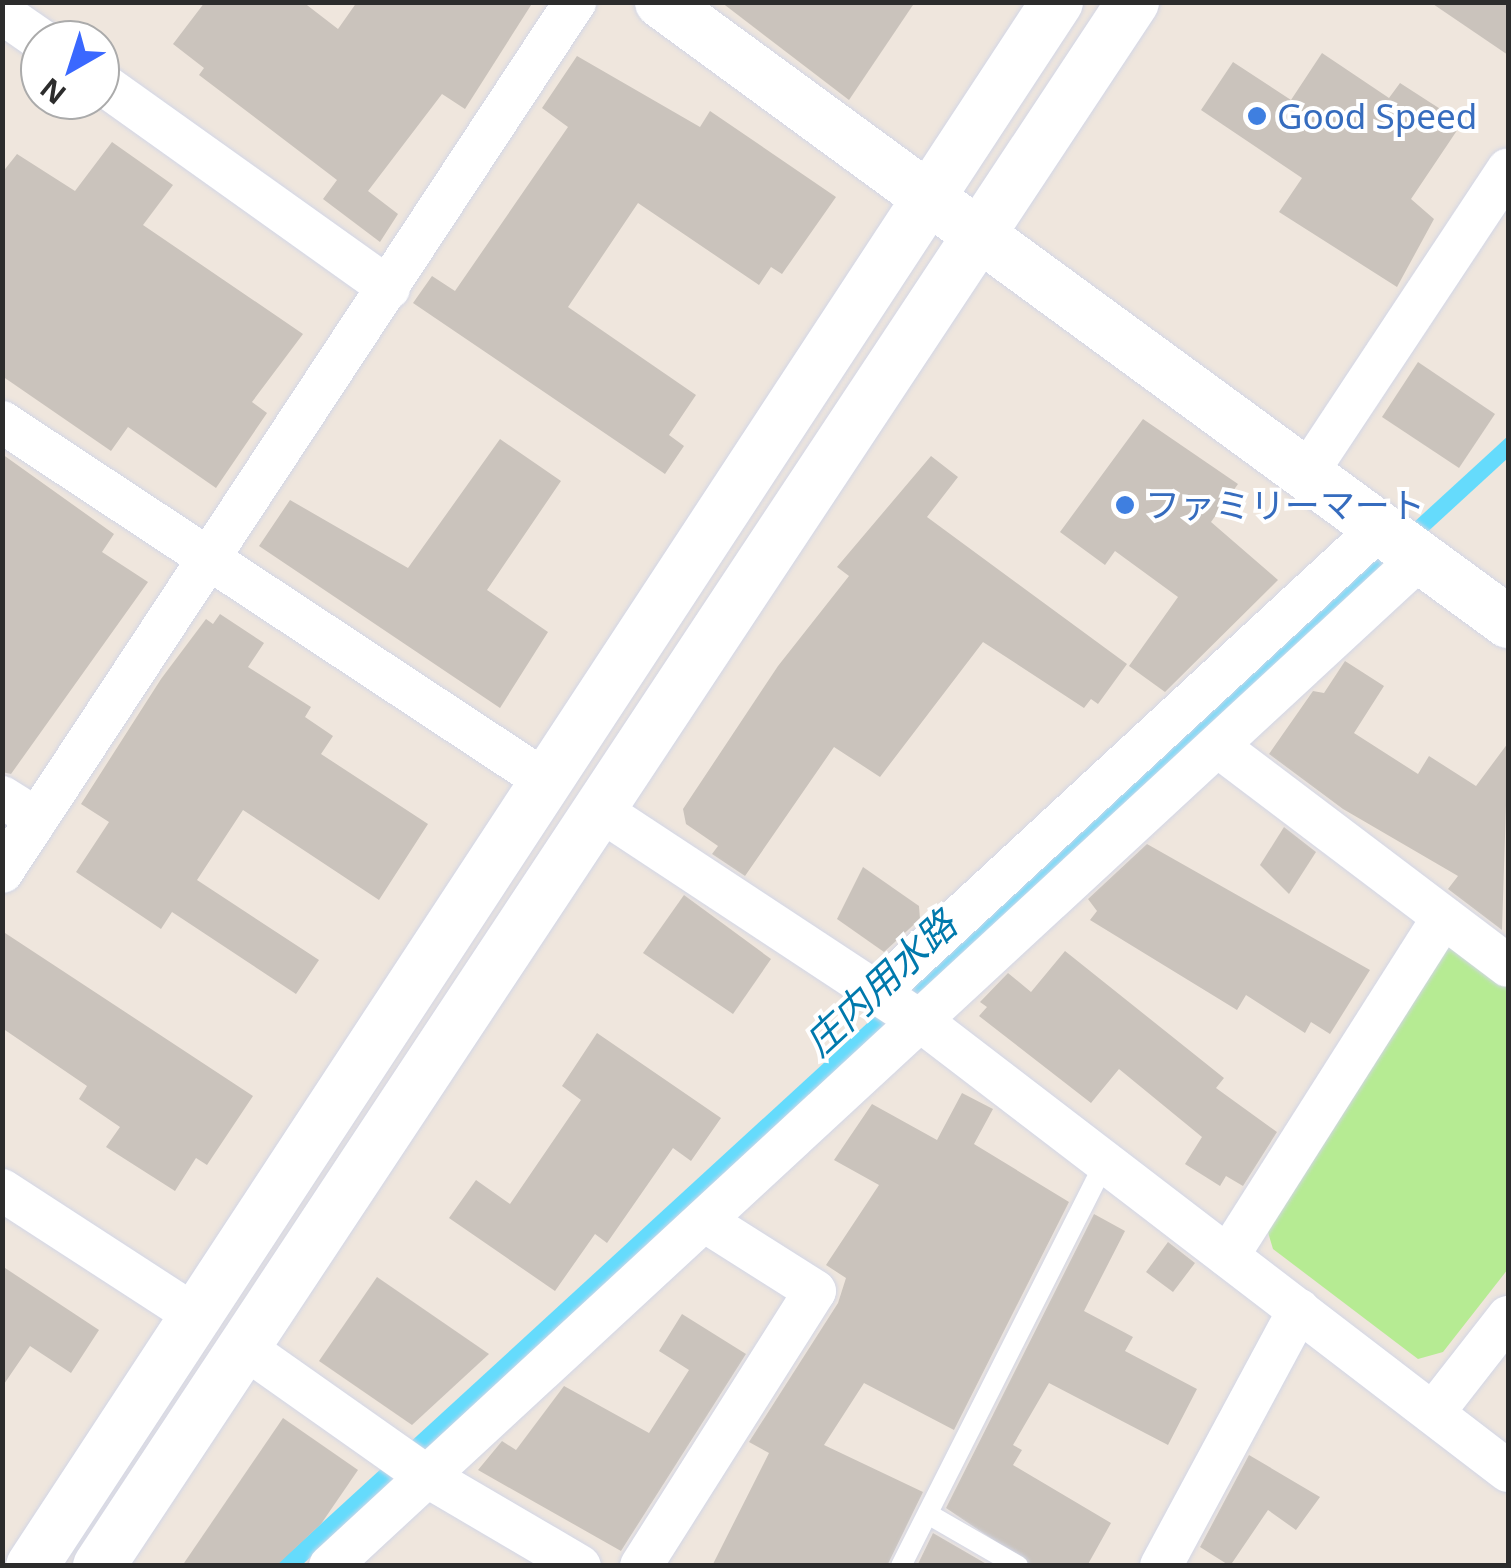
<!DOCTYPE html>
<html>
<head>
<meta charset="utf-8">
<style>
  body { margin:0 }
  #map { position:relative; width:1511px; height:1568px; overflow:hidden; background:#efe6dd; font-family:"Noto Sans","Noto Sans JP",sans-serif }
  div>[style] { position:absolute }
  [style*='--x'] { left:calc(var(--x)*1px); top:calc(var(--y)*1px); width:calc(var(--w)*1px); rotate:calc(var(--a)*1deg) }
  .green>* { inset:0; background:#b6eb93 }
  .water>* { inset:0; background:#65dbfc }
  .building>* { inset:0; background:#cac3bc }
  .roads { filter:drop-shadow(0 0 2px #d2d6e6) drop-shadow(0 0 2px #d2d6e6) }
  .service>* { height:20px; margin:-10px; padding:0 10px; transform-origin:10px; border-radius:10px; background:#fff }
  .minor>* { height:42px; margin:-21px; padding:0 21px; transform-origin:21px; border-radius:21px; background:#fff }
  .tertiary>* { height:52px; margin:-26px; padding:0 26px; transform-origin:26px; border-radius:26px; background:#fff }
  .dots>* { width:28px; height:28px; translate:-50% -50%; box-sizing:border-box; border:5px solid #fff; border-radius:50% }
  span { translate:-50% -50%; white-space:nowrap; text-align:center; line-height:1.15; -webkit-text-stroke:8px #fff; paint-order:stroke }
  .shop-label { font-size:35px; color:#366cbe }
  .left { translate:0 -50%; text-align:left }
  .water-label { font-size:38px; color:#0079ac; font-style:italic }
  .frame { position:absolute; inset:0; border:5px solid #2c2c2c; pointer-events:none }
  .north { position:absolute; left:20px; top:20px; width:100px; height:100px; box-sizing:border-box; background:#fff; border:2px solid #ababab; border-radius:50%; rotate:219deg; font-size:28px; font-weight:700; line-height:40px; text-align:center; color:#2c2c2c }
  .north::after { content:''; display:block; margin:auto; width:35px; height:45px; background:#3a68ff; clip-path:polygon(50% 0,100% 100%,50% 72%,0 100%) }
</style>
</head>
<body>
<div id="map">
  <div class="green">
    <i style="clip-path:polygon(1443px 943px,1508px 983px,1508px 1269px,1443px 1352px,1418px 1359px,1273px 1249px,1265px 1222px)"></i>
  </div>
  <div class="water">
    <i style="clip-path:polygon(1508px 436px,1508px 458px,302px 1565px,275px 1566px)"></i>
  </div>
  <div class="building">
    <i style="clip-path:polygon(205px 2px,303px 2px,338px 29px,357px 2px,533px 2px,465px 109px,442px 94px,368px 191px,398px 214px,380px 242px,323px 199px,337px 180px,199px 75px,204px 68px,173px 44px)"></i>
    <i style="clip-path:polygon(721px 2px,915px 2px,849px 100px)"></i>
    <i style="clip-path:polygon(1430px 2px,1508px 2px,1508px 55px)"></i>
    <i style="clip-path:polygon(1322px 53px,1389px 98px,1400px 83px,1462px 123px,1411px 199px,1434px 219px,1397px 287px,1279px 212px,1302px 178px,1201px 110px,1233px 62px,1291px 100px)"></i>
    <i style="clip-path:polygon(577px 56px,700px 127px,710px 111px,836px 197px,782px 274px,771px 267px,759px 285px,638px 203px,568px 307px,696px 395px,669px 435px,684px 446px,665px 474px,413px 303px,432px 276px,455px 291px,568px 127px,542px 108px)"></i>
    <i style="clip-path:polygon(112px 142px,173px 185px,143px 225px,303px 334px,252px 402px,267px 413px,216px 488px,128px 427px,111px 451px,2px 376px,2px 173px,17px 154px,75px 191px)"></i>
    <i style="clip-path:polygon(1418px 362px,1495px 414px,1459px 468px,1382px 417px)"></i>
    <i style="clip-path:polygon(1143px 419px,1238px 484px,1211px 522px,1278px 580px,1165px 692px,1129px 666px,1178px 597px,1115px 551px,1105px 565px,1060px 532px)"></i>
    <i style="clip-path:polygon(500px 439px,561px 481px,487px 590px,548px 632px,500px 708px,259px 546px,290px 500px,408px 568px)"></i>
    <i style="clip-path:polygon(2px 454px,114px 534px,102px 552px,148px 582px,11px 774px,2px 772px)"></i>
    <i style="clip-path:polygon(931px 456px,958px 477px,927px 517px,1127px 664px,1098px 704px,1091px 699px,1084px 708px,983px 642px,880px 777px,834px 747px,745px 876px,712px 854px,718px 846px,686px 824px,683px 809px,778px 666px,849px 576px,837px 567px)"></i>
    <i style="clip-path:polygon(220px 614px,264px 643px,248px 667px,311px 707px,305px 717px,333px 736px,321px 754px,428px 824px,379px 900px,243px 810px,197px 880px,319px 960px,296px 994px,172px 912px,161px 929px,76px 872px,109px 822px,81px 804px,161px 679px,206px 619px,213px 624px)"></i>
    <i style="clip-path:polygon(1345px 661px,1384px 686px,1354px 733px,1418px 774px,1429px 756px,1476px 786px,1508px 743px,1502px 930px,1448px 889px,1458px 876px,1343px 809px,1269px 754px,1313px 691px,1324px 693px)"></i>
    <i style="clip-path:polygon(1284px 827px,1316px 852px,1289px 894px,1260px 865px)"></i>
    <i style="clip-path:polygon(1147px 844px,1370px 970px,1330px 1034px,1311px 1022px,1305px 1033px,1246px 995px,1237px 1010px,1090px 920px,1097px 911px,1088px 899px)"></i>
    <i style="clip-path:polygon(863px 867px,919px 906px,920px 919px,884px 952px,837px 919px)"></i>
    <i style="clip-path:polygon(684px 895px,771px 959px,733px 1014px,643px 953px)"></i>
    <i style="clip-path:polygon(2px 931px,253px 1096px,207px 1165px,196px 1158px,175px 1191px,106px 1147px,120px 1127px,79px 1099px,87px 1086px,2px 1028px)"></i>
    <i style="clip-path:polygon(1065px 951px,1224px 1078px,1216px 1088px,1277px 1132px,1243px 1186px,1226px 1176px,1220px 1186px,1185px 1164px,1202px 1137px,1119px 1069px,1091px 1103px,979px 1016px,987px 1007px,980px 1002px,1008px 973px,1031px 992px)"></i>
    <i style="clip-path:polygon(597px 1033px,721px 1118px,691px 1161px,673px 1148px,607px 1243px,595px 1234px,555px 1291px,449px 1218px,476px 1180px,510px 1204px,581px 1100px,562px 1086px)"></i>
    <i style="clip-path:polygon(962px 1093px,993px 1109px,974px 1144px,1069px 1202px,954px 1430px,864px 1383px,824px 1445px,923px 1492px,887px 1566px,712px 1566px,769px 1453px,749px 1442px,838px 1303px,846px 1278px,826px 1265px,879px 1185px,834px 1160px,872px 1104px,937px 1140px)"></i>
    <i style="clip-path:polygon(1094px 1214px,1125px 1231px,1084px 1311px,1133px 1337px,1125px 1351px,1197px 1389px,1168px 1445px,1049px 1383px,1013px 1445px,1022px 1450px,1013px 1465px,1111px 1523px,1087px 1566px,1032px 1566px,946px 1508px)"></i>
    <i style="clip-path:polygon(1168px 1242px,1195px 1263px,1173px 1292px,1146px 1272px)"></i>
    <i style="clip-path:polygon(2px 1266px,99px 1330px,71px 1373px,30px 1346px,2px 1387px)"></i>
    <i style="clip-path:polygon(377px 1277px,489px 1354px,412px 1425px,319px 1361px)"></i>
    <i style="clip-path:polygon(682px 1314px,746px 1354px,621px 1551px,478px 1470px,502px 1441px,516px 1450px,564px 1386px,649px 1433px,689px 1370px,659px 1351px)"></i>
    <i style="clip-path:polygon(283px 1418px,358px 1470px,321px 1524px,276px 1566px,182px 1566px)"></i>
    <i style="clip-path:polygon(1249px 1455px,1320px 1497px,1296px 1530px,1268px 1510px,1230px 1566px,1200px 1547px)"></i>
    <i style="clip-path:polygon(933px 1533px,990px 1566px,917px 1566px)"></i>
  </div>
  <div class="roads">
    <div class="service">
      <i style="--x:928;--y:1514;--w:104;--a:30"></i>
      <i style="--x:901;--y:1566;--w:453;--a:-63.2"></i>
    </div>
    <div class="minor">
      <i style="--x:2;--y:13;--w:47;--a:34.7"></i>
      <i style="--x:100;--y:82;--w:355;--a:35.5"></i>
      <i style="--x:2;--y:422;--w:650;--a:33.45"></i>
      <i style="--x:1307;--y:473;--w:364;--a:-56.5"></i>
      <i style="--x:1220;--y:748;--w:361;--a:37.1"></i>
      <i style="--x:2;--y:797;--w:41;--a:32.2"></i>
      <i style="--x:603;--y:812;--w:382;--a:33.4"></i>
      <i style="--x:922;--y:1022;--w:738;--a:37.46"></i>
      <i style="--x:2;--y:872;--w:1042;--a:-56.63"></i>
      <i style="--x:877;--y:993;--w:686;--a:-42.76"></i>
      <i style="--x:2;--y:1190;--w:231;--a:33"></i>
      <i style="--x:1228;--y:1256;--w:401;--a:-57.6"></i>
      <i style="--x:242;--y:1346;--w:228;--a:35.2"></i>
      <i style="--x:428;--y:1477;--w:176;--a:30.4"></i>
      <i style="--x:1433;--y:1413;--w:122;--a:-52"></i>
      <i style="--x:330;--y:1566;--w:1486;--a:-42.76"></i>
      <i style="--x:641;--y:1566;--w:325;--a:-57.7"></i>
      <i style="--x:815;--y:1291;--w:129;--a:-147.7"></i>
      <i style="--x:1161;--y:1566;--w:291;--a:-61.7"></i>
    </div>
    <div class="tertiary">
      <i style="--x:661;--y:2;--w:1050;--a:36.2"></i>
      <i style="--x:32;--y:1566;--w:1870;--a:-56.76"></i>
      <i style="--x:99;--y:1566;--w:1875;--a:-56.53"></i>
    </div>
  </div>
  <div class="dots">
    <i style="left:1257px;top:116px;background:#3f7fe0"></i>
    <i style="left:1125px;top:505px;background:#3f7fe0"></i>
  </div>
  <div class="shop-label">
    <span class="left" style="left:1277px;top:116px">Good Speed</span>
    <span class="left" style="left:1145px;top:505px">ファミリーマート</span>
  </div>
  <div class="water-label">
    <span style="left:880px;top:983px;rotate:-43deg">庄内用水路</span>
  </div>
  <div class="frame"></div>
  <div class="north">N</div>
</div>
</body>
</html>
